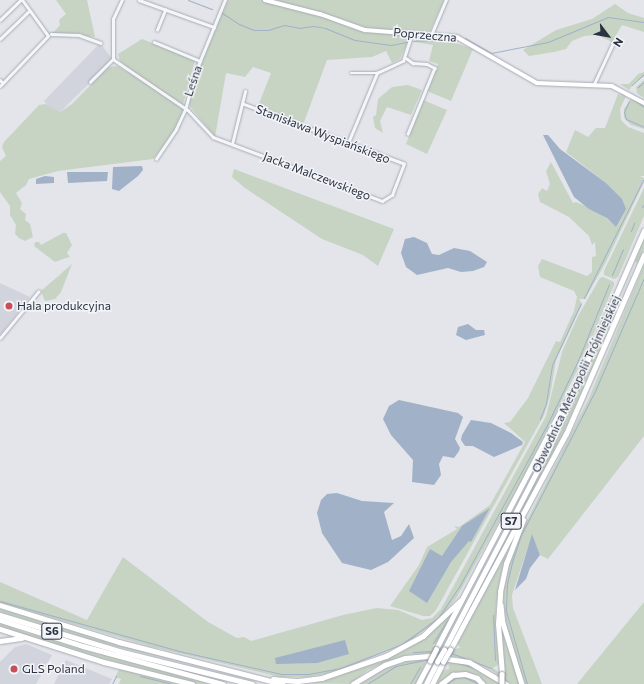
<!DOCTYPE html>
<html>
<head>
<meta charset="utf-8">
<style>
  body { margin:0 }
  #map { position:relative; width:644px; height:684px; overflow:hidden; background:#e3e5ea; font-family:Commissioner,sans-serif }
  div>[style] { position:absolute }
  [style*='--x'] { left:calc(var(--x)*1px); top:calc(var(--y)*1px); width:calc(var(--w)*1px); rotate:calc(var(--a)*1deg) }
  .built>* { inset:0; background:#d1d4dc }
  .green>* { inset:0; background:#c7d4c4 }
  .water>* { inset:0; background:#a0b1c8 }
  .stream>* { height:1px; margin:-0.5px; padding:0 0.5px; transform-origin:0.5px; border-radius:0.5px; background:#a0b1c8 }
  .roads { filter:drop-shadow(0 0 1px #a8acb4) drop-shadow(0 0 1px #a8acb4) }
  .street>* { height:2.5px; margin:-1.25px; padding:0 1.25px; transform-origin:1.25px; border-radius:1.25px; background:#f5f6f9 }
  .secondary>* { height:3.5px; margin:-1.75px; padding:0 1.75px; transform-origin:1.75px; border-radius:1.75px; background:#fff }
  .highway>* { height:4.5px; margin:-2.25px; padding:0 2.25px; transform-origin:2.25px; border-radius:2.25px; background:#fff }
  .bridges { filter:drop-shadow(0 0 1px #8b92a0) drop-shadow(0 0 1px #8b92a0) }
  .highway-bridge>* { height:4.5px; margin:-2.25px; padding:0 2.25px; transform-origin:2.25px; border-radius:2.25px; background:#fff }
  .dots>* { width:11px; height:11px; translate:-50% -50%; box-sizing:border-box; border:2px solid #f2f4f8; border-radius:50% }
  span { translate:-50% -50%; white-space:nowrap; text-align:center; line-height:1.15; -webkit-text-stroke:3px #f2f4f8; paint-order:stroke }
  .shield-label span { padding:1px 3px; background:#f2f4f8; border:1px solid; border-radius:3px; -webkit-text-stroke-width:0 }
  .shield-label { font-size:11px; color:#2b3241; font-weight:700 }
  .street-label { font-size:12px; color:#2b3241 }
  .poi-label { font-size:12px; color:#2b3241 }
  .left { translate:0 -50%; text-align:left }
  .north { position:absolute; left:588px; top:16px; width:40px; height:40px; -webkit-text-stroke:3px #f2f4f8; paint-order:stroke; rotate:122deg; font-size:11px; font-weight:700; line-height:16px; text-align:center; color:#2b3241 }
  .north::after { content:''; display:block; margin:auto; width:14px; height:18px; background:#2b3241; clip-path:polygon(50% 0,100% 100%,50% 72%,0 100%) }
</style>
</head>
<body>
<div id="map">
  <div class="built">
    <i style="clip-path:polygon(100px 43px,113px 60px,60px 112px,49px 108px,44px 101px)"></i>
    <i style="clip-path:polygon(0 283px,30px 297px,0 335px)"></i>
    <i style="clip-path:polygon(26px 644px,52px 655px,36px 684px,0 684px,0 662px,15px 647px)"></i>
    <i style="clip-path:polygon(66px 660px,112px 679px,109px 684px,54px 684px)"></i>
  </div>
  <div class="green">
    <i style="clip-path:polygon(56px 0,87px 0,95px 37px,53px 33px,60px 25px,59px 20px,66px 14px)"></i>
    <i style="clip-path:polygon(228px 0,444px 0,430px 31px,403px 30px,399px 38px,409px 39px,400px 59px,392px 63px,386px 51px,372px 57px,327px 60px,303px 125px,258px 106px,271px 73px,253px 67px,245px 77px,226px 73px,215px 137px,188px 104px,197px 73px)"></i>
    <i style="clip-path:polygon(615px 4px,628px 13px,644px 18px,644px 32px,622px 25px,612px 42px,597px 35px,584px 36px,572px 41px,566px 49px,554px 52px,529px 56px,523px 50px,556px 30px,592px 19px)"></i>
    <i style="clip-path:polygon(416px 37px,447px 40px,473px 49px,451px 101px,427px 91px,438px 64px,429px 61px,433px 45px,415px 42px)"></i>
    <i style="clip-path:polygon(142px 39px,195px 60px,182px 108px,185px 109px,172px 135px,153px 159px,58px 171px,29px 179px,26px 185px,16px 193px,22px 203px,20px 209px,26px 214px,25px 220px,30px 224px,33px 237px,25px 241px,19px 238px,15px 234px,16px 225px,10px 215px,10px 206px,0 192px,0 161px,6px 156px,2px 147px,4px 142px,39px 105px,45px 104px,60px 112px,72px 104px,108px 67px,117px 66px,129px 73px,131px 70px,120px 61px,118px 54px)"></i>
    <i style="clip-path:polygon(644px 72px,644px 76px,636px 81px,629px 90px,620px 84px,629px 84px,638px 74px)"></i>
    <i style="clip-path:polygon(644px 80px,644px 98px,637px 93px,636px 87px)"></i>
    <i style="clip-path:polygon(408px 85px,422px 90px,411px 115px,387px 107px,380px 121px,383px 133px,375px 128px,373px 117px,376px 115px,378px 99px,392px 87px)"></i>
    <i style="clip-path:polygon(620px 91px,626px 96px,620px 109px,621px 120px,628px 127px,644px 133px,644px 176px,640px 176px,644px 178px,644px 182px,606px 262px,585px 299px,579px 299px,582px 304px,556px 360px,550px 396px,544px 415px,436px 610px,430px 616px,423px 616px,390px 606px,419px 565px,427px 547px,457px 529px,454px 526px,459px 527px,490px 505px,525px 442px,504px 423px,510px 422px,528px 398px,556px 341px,560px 342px,574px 311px,577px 297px,574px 291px,540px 277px,538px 266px,542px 259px,587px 276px,592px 272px,592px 257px,596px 256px,595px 242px,592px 245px,589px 236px,569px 217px,540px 202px,538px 194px,542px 188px,547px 191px,550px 184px,546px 171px,551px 162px,573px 203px,576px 202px,600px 212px,616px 227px,623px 212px,606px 183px,566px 152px,575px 130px,588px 137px,596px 128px,605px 128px,618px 94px,624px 97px,619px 93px)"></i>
    <i style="clip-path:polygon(632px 97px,644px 104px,644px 129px,631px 125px,624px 118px,624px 109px)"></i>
    <i style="clip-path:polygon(423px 100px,447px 110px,427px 154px,406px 144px)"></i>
    <i style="clip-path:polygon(234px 169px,394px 229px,378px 266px,363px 255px,322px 239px,245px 188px,232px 177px)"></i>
    <i style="clip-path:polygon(644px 188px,644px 216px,640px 214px,644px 216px,618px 277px,614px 279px,604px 275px,604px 271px)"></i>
    <i style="clip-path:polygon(63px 233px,66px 233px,72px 245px,67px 253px,70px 257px,66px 258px,55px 262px,34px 246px,35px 242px,39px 242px,41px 245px)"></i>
    <i style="clip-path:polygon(644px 236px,644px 250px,638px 263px,633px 261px)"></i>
    <i style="clip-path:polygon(72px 264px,61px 292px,55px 299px,45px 301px,41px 291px)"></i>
    <i style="clip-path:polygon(644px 265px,644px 436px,548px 559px,540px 555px,532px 535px,512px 595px,513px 608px,542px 684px,524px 684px,504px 620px,503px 592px,508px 567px,519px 536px,589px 398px)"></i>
    <i style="clip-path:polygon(603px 277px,614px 282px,614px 285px,582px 361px,522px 480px,457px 597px,445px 612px,413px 639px,332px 673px,306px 677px,280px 677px,153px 647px,0 603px,0 582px,87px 620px,123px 557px,208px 622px,237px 638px,244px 637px,251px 641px,343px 615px,377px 608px,398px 610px,422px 620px,432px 618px,441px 609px,546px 416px,562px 352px,578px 316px,600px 278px)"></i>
    <i style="clip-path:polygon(613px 310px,618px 312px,563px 435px,448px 650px,460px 648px,457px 643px,507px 551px,500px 579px,496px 608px,499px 664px,493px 668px,505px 677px,500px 619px,521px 684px,510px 684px,491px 670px,468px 659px,432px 653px,407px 655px,388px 661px,368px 670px,350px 684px,288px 683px,334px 677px,397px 653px,431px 632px,456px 607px,438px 642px,433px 645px,433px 649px,437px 649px,564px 407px,441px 649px,446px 650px,558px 433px)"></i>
    <i style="clip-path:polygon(644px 602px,644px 684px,577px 684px,608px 646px)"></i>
    <i style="clip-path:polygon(0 608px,124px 646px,275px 684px,102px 643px,0 612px)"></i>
    <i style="clip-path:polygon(0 616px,96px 646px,240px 684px,105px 651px)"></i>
    <i style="clip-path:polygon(0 622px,21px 631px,210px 684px,197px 684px,99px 658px,0 628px)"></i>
    <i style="clip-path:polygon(434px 657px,469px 664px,503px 684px,486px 684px,477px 675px,463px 672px,450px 675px,439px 684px,435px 684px,443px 670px,449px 669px,448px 662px,427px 660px,416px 684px,356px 684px,379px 669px,403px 660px)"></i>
    <i style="clip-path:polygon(120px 668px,166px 680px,179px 684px,119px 684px,121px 679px,115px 677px)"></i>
    <i style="clip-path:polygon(462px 675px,473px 677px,482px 684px,443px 684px,452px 677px)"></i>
  </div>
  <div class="water">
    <i style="clip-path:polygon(543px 135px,548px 135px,560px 149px,606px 183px,622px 199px,626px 209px,616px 227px,607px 218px,589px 209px,574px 197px)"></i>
    <i style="clip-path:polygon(142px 166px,143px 170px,138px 176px,124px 187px,119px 191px,112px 189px,113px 167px)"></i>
    <i style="clip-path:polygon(67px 172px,108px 172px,107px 181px,68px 183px)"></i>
    <i style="clip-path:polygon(45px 176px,54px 177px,54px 183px,36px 184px,36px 179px)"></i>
    <i style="clip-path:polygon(414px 237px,427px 243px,432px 254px,439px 255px,454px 248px,470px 251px,487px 262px,484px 267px,473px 271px,461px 272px,448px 268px,417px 275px,406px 267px,401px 253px,405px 239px)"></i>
    <i style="clip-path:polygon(468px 324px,476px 330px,484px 330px,485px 335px,466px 340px,456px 335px,458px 327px)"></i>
    <i style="clip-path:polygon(399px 400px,458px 413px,463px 417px,455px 439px,460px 448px,459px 451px,454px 458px,443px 456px,439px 464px,441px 475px,434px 485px,412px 482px,413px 460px,391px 435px,383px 419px,389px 406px)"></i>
    <i style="clip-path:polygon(471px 420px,491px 423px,511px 433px,523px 442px,522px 445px,494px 457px,473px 446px,465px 446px,461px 440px,462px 435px)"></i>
    <i style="clip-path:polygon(337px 493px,362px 501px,394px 503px,384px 512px,392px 540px,401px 536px,409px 524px,414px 538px,388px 562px,371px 570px,342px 563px,322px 533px,317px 513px,321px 500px,327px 494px)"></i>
    <i style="clip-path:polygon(490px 508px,471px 542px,469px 541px,451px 562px,427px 603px,409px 591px,430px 549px,442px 556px,462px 526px)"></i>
    <i style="clip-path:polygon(532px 534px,540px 555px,530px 568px,526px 579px,515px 590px)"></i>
    <i style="clip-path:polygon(345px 640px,349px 654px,317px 663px,276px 664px,275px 658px)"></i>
  </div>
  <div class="stream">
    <i style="--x:188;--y:0;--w:26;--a:21"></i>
    <i style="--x:222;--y:13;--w:20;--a:33"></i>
    <i style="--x:239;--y:24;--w:16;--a:22"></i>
    <i style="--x:254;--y:30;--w:14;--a:0"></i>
    <i style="--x:268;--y:30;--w:17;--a:-17"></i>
    <i style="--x:284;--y:25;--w:15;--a:11"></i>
    <i style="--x:299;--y:28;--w:14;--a:-8"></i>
    <i style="--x:313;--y:26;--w:12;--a:9"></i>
    <i style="--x:325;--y:28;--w:32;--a:22"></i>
    <i style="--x:355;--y:40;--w:36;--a:8"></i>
    <i style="--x:391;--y:45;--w:16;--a:-11"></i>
    <i style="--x:436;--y:33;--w:14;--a:8"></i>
    <i style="--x:465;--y:38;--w:30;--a:30"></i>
    <i style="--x:491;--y:53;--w:58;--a:-10.9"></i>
    <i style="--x:548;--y:42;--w:65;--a:-22.6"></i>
    <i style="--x:608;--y:17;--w:36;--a:8"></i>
    <i style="--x:413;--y:41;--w:21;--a:-3"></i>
    <i style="--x:632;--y:85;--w:16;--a:-43"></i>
    <i style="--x:638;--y:87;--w:8;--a:-40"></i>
    <i style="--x:629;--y:101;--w:12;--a:114"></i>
    <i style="--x:624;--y:112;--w:7;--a:74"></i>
    <i style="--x:626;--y:119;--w:20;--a:24"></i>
    <i style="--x:636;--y:101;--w:10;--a:37"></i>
    <i style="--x:642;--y:207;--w:4;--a:-56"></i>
    <i style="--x:631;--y:231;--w:9;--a:-69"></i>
    <i style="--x:612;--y:275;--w:28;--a:-67"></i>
    <i style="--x:584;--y:298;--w:132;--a:-63.4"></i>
    <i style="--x:540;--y:419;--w:17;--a:-69"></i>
    <i style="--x:546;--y:403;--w:38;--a:-81"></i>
    <i style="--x:552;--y:365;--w:68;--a:-64.9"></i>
    <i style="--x:0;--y:601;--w:186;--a:15.6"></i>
    <i style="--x:179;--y:651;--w:105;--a:12.7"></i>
    <i style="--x:281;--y:674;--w:27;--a:0"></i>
    <i style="--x:308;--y:674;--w:34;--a:-10"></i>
    <i style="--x:341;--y:668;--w:66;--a:-21.5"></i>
    <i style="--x:402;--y:644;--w:44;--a:-35.8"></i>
    <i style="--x:438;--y:618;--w:37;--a:-56"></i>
    <i style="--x:459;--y:587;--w:182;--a:-61.5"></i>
    <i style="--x:546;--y:427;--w:71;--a:-64.2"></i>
    <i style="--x:577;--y:363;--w:85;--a:-67.9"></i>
    <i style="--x:493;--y:615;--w:45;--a:87.5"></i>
    <i style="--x:433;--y:643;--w:28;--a:-58"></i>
    <i style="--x:413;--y:652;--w:21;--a:-3"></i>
    <i style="--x:451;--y:653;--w:43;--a:20.6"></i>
    <i style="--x:458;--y:663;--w:19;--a:18"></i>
    <i style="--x:140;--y:676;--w:32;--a:14"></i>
    <i style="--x:112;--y:684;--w:9;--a:-63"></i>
    <i style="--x:367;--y:684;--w:34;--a:-32"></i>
    <i style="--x:396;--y:666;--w:35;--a:-12"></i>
    <i style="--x:410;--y:684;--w:20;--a:-60"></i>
    <i style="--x:447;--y:684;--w:10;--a:-37"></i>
    <i style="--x:455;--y:678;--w:9;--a:-6"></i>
    <i style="--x:464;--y:677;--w:17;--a:25"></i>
    <i style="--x:527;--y:684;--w:76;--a:-106"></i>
    <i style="--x:506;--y:611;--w:27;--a:-88"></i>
    <i style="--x:507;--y:584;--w:23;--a:-77"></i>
    <i style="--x:512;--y:562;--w:28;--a:-72"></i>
    <i style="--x:521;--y:535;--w:162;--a:-62.8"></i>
    <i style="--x:595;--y:391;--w:123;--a:-66.6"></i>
  </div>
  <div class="roads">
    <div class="street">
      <i style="--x:139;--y:0;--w:80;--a:19.8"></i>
      <i style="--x:0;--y:20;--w:29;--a:-44"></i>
      <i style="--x:157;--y:30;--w:22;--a:-68"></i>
      <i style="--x:51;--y:34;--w:28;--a:2"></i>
      <i style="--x:79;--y:35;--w:23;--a:20"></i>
      <i style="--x:431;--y:35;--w:38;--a:-67"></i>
      <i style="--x:0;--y:39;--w:40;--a:-44"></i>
      <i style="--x:154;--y:42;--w:50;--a:22.4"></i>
      <i style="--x:406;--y:58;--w:9;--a:36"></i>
      <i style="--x:413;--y:63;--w:14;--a:4"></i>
      <i style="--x:427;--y:64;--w:9;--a:27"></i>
      <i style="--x:435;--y:68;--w:71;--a:112.2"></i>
      <i style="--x:113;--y:59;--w:91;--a:34.2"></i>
      <i style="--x:188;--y:110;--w:37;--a:47"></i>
      <i style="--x:213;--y:137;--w:181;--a:20.7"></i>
      <i style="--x:382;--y:201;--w:12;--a:-31"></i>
      <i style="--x:392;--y:195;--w:33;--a:-69"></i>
      <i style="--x:404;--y:164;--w:172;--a:-159.6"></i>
      <i style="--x:113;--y:59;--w:40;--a:-90"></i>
      <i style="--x:113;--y:19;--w:21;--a:-65"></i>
      <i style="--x:351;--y:73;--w:26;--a:0"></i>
      <i style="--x:377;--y:73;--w:29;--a:-25"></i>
      <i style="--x:403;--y:61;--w:28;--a:-72"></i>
      <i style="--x:0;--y:80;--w:4;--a:45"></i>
      <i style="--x:90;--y:82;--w:33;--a:-45"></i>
      <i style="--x:594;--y:84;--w:47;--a:-65.1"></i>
      <i style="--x:0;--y:86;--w:69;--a:-46.2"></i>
      <i style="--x:48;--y:36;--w:44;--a:-125.8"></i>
      <i style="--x:348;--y:143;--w:76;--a:-67.5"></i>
      <i style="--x:232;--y:144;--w:54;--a:-76"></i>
      <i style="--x:156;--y:159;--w:36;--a:-56"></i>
      <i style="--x:176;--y:129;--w:21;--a:-65"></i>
      <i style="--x:185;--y:110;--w:38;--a:-75"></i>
      <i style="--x:195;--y:73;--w:79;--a:-67.7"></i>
      <i style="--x:0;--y:338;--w:60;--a:-50.4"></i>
    </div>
    <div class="secondary">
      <i style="--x:265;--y:0;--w:57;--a:14.3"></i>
      <i style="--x:320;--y:14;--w:48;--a:19.6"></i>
      <i style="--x:365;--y:30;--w:92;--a:4.4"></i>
      <i style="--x:457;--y:37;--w:92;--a:29.9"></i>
      <i style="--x:537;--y:83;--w:75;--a:2.3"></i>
      <i style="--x:612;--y:86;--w:36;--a:28"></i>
    </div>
    <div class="highway">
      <i style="--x:0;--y:605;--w:125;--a:17.3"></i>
      <i style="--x:119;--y:642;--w:169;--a:14.4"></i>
      <i style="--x:501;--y:605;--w:18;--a:84"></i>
      <i style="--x:503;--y:623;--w:64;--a:72.7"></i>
      <i style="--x:0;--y:615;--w:124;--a:16.8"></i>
      <i style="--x:119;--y:651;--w:137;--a:13.9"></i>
      <i style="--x:0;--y:620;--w:87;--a:17.4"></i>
      <i style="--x:83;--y:646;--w:145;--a:15.2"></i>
      <i style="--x:0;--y:629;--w:109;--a:17.6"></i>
      <i style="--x:104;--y:662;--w:91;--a:14"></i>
      <i style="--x:0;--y:641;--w:22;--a:-8"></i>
      <i style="--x:436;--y:649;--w:274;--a:-62.4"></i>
      <i style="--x:563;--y:406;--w:13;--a:-48"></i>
      <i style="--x:444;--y:650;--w:228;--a:-62.5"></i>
      <i style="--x:549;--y:448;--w:237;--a:-66.4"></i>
      <i style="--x:450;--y:650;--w:245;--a:-61.8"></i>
      <i style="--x:566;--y:434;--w:195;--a:-66.5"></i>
      <i style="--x:502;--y:674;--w:50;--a:-94.6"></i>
      <i style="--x:498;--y:624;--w:32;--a:-86"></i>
      <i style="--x:500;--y:592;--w:29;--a:-78"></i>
      <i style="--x:506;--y:564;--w:47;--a:-68.9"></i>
      <i style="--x:273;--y:679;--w:25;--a:5"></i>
      <i style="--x:298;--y:681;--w:24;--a:-7"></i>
      <i style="--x:322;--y:678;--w:68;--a:-19"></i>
      <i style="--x:386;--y:656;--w:42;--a:-28.4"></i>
      <i style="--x:423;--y:636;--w:51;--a:-43.4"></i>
      <i style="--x:353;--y:684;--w:37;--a:-31"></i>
      <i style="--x:385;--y:665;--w:21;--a:-19"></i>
      <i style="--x:405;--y:658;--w:23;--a:-5"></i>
      <i style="--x:428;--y:656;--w:41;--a:8.3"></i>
      <i style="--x:469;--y:662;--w:43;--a:30.7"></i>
      <i style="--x:418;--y:684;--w:26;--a:-62"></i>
      <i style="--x:426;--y:684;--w:25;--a:-63"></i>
      <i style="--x:432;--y:684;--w:25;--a:-63"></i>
      <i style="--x:441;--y:684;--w:15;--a:-37"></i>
      <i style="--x:453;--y:675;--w:12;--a:-5"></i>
      <i style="--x:465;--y:674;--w:13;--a:18"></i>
      <i style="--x:477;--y:678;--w:8;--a:45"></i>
    </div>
  </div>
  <div class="bridges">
    <div class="highway-bridge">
      <i style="--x:430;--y:661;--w:13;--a:-63"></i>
      <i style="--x:437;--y:662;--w:14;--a:-60"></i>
      <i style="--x:443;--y:662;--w:14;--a:-60"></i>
      <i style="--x:502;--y:674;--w:10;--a:90"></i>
    </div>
  </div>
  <div class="dots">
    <i style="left:9px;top:306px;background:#c84f5a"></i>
    <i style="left:14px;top:669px;background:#c84f5a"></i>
  </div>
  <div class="shield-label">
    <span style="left:511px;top:521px">S7</span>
    <span style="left:52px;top:631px">S6</span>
  </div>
  <div class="street-label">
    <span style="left:425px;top:35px;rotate:5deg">Poprzeczna</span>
    <span style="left:193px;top:81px;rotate:-71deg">Leśna</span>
    <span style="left:323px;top:134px;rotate:21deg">Stanisława Wyspiańskiego</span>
    <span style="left:317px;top:176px;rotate:21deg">Jacka Malczewskiego</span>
    <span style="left:576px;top:384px;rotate:-65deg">Obwodnica Metropolii Trójmiejskiej</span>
  </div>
  <div class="poi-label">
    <span class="left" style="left:17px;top:306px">Hala produkcyjna</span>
    <span class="left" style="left:22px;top:669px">GLS Poland</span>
  </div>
  <div class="north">N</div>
</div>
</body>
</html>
